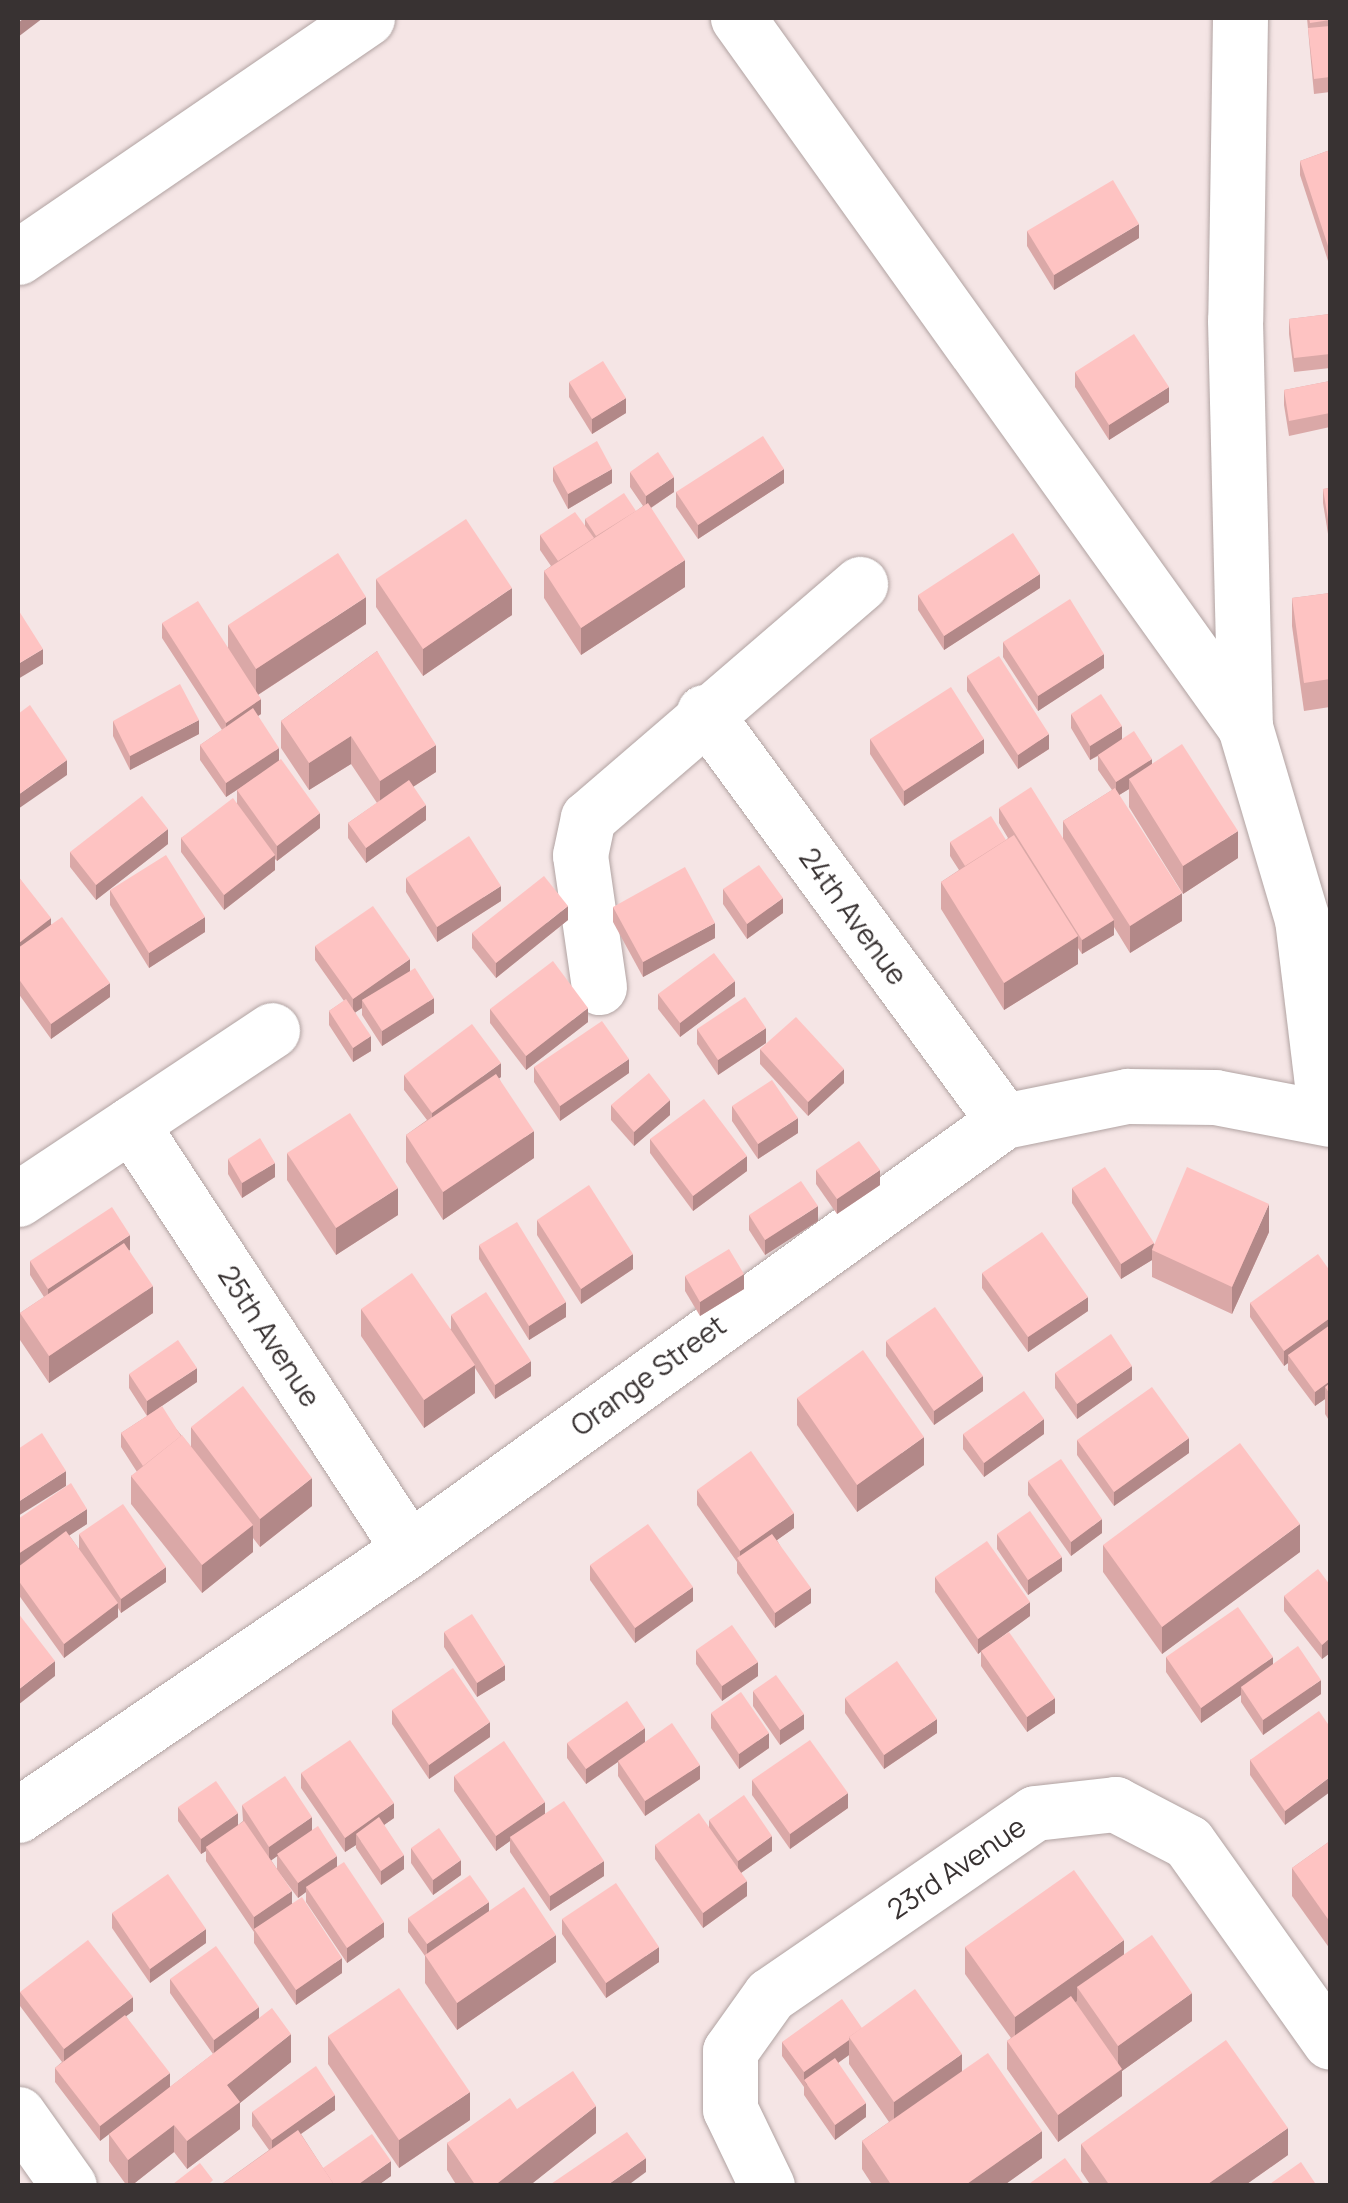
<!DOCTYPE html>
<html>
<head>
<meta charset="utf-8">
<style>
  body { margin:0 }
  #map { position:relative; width:1348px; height:2203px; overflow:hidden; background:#f5e5e5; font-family:Manrope,sans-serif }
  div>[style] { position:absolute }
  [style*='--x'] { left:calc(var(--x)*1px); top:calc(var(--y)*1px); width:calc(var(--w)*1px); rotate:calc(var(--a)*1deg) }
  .roads { filter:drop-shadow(0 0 2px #b1a3a2) drop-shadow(0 0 2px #b1a3a2) }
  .street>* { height:55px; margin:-27.5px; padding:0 27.5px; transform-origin:27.5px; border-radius:27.5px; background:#fff }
  .wall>* { inset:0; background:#daa8a7 }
  .shaded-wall>* { inset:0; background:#b28888 }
  .building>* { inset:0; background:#fec3c2 }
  span { translate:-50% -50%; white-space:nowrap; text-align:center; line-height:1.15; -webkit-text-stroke:10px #fff; paint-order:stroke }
  .street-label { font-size:28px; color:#383232 }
  .frame { position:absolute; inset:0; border:20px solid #383232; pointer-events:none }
</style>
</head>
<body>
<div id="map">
  <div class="roads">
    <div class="street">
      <i style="--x:738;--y:18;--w:872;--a:54.43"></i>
      <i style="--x:1245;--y:727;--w:200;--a:73.5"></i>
      <i style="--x:1302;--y:919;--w:198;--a:83.1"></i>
      <i style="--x:1240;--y:18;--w:302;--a:90.9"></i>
      <i style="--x:1235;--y:320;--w:407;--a:88.6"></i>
      <i style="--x:18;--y:257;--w:423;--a:-34.4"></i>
      <i style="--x:704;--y:712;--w:507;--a:53.74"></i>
      <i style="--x:599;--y:987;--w:133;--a:-98.2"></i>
      <i style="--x:580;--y:855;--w:38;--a:-78"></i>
      <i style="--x:588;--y:818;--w:359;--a:-40.7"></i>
      <i style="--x:131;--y:1124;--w:508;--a:56.81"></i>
      <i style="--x:18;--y:1199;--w:305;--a:-33.6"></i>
      <i style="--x:18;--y:1815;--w:473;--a:-34.2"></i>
      <i style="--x:409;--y:1549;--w:733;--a:-35.73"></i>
      <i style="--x:1004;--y:1121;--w:126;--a:-11.5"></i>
      <i style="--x:1127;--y:1096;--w:88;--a:0.7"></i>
      <i style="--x:1215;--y:1097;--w:117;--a:10.8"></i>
      <i style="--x:18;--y:2114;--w:88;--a:54.7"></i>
      <i style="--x:767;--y:2186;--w:85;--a:-115.7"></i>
      <i style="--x:730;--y:2109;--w:58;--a:-90"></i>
      <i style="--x:730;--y:2051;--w:69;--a:-54.5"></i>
      <i style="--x:770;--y:1995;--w:321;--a:-34.5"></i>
      <i style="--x:1035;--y:1813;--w:81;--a:-6.4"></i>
      <i style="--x:1115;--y:1804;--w:82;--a:27.5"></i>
      <i style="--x:1188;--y:1842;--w:245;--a:54.6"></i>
    </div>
  </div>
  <div class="wall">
    <i style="clip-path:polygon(1307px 18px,1330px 18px,1330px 92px,1314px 94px)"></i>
    <i style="clip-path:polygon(1330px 150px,1330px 267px,1300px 175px,1300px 161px)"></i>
    <i style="clip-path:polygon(1027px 231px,1139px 238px,1054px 290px,1027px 246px)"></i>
    <i style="clip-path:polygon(1330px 314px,1330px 368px,1294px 372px,1289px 334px,1289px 319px)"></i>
    <i style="clip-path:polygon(1075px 372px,1169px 402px,1109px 440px,1075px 387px)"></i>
    <i style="clip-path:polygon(1330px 381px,1330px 427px,1289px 436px,1284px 405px,1284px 390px)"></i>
    <i style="clip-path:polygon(569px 382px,626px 413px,592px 434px,569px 397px)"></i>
    <i style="clip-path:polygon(553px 467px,612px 483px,568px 509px,553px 481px)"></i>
    <i style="clip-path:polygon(630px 472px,674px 492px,651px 508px,685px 587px,581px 655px,544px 598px,544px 571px,551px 566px,540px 550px,540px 535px,585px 526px,585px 519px,636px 511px,643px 506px,630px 487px)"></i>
    <i style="clip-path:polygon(784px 483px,698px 539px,676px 507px,676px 492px)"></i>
    <i style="clip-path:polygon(1330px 488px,1330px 539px,1329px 540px,1323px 503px,1323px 489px)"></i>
    <i style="clip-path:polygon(376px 579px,512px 615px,423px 676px,376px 607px)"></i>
    <i style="clip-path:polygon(1040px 588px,944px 650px,918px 610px,918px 595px)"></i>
    <i style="clip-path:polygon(1330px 593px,1330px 707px,1304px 711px,1292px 626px,1292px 598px)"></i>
    <i style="clip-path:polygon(162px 623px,228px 648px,228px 625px,366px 624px,258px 695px,261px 714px,258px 716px,279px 760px,320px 828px,277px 861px,275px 859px,275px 870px,224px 910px,181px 852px,181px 838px,237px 803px,237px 790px,243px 786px,226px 797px,200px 760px,200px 745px,222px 730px,162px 638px)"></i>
    <i style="clip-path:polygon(1003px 642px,1104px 668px,1038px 711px,1003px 657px)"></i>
    <i style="clip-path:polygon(377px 651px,436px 772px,413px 787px,426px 820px,366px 863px,348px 838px,348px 823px,377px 803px,351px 764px,309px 790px,281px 748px,281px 721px)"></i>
    <i style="clip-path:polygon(967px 676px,1049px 749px,1018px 769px,967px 691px)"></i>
    <i style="clip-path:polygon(1071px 714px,1122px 739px,1152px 764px,1238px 858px,1183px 894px,1129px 807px,1129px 789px,1119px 795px,1182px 921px,1130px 953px,1114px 927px,1114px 935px,1082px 954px,1078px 948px,1078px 964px,1004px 1010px,941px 909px,941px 882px,959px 870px,950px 856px,950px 842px,1006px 840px,1008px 838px,999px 823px,999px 808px,1063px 839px,1063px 821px,1112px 790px,1098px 770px,1098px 756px,1090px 760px,1071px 728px)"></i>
    <i style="clip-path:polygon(113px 721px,199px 734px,130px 770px,113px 736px)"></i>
    <i style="clip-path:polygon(870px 739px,984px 753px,904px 806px,870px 754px)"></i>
    <i style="clip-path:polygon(168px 844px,96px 900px,70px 867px,70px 852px)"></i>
    <i style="clip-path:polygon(18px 876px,51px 924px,110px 997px,51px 1039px,18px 993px)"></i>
    <i style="clip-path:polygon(406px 878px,501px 901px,437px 942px,406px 892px)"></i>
    <i style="clip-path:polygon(723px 889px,783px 913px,747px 939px,723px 904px)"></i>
    <i style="clip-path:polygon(110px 890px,205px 932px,149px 968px,110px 905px)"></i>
    <i style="clip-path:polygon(613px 907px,715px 938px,643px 977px,613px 922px)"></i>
    <i style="clip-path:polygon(568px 920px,496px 978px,472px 948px,472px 933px)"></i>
    <i style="clip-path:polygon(315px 946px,410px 971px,434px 1013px,382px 1046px,362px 1015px,362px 1008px,355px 1012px,371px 1051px,353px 1062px,329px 1025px,329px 1011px,344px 1001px,315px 960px)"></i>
    <i style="clip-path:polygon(658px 994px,735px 996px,680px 1037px,658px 1009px)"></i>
    <i style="clip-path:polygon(490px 1009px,588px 1022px,526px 1070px,490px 1023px)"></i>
    <i style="clip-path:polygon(697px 1029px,766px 1043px,718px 1075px,697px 1044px)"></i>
    <i style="clip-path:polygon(760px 1049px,844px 1083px,808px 1116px,760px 1064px)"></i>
    <i style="clip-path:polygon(534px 1067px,629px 1073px,560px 1121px,534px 1082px)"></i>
    <i style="clip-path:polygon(404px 1075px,501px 1077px,499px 1078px,534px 1158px,443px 1220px,406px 1162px,406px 1135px,427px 1120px,404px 1090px)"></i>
    <i style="clip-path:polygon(611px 1105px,670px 1115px,634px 1146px,611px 1120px)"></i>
    <i style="clip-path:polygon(732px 1106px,798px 1133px,758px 1159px,732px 1121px)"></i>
    <i style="clip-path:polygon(650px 1139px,747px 1171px,693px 1211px,650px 1153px)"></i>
    <i style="clip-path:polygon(287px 1153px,398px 1215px,336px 1255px,287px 1180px)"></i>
    <i style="clip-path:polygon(228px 1159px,275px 1177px,242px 1198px,228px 1174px)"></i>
    <i style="clip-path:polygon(816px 1170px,880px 1185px,837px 1214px,816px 1184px)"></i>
    <i style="clip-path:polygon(1072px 1188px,1154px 1244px,1269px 1232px,1232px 1314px,1152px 1277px,1152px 1260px,1121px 1279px,1072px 1203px)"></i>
    <i style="clip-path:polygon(749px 1215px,818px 1221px,765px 1255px,749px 1230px)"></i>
    <i style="clip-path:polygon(537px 1220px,633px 1269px,581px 1304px,537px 1235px)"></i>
    <i style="clip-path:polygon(479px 1245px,566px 1317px,529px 1340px,479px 1259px)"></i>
    <i style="clip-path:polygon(129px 1250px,153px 1313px,49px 1383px,20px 1340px,20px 1313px,44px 1297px,30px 1275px,30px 1261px)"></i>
    <i style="clip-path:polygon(1330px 1271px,1330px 1422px,1325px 1414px,1325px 1399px,1315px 1406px,1288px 1370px,1288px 1363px,1284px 1366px,1250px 1317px,1250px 1303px)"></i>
    <i style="clip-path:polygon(982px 1273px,1088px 1311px,1028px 1352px,982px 1288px)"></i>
    <i style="clip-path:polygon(685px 1276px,744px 1289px,700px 1316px,685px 1291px)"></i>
    <i style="clip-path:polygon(361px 1309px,451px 1329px,451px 1315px,531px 1376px,495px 1399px,475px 1368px,475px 1393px,424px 1428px,361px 1336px)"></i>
    <i style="clip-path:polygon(886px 1341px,983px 1391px,934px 1425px,886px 1356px)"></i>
    <i style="clip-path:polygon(1055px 1373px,1132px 1380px,1077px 1419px,1055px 1388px)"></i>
    <i style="clip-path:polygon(129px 1374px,197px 1382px,159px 1408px,191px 1447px,191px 1427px,312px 1506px,260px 1547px,253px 1538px,253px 1552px,202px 1593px,131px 1504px,131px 1476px,137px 1472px,121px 1447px,121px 1433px,147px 1416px,129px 1388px)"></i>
    <i style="clip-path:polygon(797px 1398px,924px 1465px,857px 1512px,797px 1425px)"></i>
    <i style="clip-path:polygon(963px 1434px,1044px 1434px,984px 1477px,963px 1449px)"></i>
    <i style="clip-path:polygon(1077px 1440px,1189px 1453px,1114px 1506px,1077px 1455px)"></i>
    <i style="clip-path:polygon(1028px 1481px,1102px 1533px,1071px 1556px,1028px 1495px)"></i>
    <i style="clip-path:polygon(697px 1490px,794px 1528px,777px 1540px,811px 1603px,775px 1628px,737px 1573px,737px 1562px,697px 1505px)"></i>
    <i style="clip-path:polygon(18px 1519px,87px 1524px,69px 1535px,79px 1549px,79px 1534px,166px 1582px,121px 1613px,118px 1608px,118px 1617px,64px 1658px,18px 1594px)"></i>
    <i style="clip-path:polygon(997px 1534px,1062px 1571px,1028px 1595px,997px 1549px)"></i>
    <i style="clip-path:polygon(1103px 1545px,1300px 1552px,1162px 1654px,1103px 1572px)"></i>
    <i style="clip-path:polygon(590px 1565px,693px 1601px,635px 1643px,590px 1580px)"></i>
    <i style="clip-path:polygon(935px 1577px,1030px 1616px,988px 1647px,1055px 1713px,1027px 1732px,981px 1666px,981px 1651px,978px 1654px,935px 1592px)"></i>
    <i style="clip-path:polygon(1330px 1585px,1330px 1653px,1322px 1659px,1284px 1611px,1284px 1596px)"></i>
    <i style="clip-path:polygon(444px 1632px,505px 1680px,477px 1697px,444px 1647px)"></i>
    <i style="clip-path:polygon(696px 1650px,758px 1676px,722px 1701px,696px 1664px)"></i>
    <i style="clip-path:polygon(1166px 1657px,1273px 1664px,1321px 1694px,1263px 1735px,1241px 1702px,1241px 1695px,1201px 1723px,1166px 1672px)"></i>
    <i style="clip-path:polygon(753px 1691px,804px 1729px,780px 1745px,753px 1706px)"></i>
    <i style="clip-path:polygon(845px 1698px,937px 1733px,884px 1769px,845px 1713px)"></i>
    <i style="clip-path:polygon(392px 1710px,490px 1737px,429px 1779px,392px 1724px)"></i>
    <i style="clip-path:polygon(711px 1713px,769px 1748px,739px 1769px,711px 1728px)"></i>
    <i style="clip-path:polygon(1330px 1727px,1285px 1825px,1250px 1775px,1250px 1760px)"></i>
    <i style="clip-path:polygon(645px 1742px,700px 1779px,645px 1816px,618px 1776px,618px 1762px,586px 1784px,567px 1758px,567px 1743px)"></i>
    <i style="clip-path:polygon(301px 1773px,394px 1818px,384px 1825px,404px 1869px,381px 1885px,356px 1848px,356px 1845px,345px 1852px,301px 1788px)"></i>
    <i style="clip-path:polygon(454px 1776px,545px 1814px,604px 1876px,550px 1911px,510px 1852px,510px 1841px,496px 1851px,454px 1791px)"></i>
    <i style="clip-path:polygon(752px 1780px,848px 1808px,790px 1849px,752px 1795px)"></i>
    <i style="clip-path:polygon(evenodd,242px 1805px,312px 1830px,384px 1937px,347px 1963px,306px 1902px,306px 1892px,298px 1898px,280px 1874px,292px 1903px,342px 1973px,296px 2005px,254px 1943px,254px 1932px,206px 1861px,206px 1851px,201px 1854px,178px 1821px,178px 1807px,238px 1825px,243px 1821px,242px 1805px,277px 1856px,277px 1869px,271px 1860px,277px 1856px)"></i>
    <i style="clip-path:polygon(709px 1820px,772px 1851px,741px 1873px,747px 1896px,703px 1928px,655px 1859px,655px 1845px,709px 1827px)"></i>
    <i style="clip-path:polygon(1330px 1841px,1330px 1949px,1292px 1896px,1292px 1868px)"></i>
    <i style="clip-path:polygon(411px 1848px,461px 1875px,433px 1895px,411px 1863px)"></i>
    <i style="clip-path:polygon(489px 1912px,556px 1962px,457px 2030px,425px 1983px,425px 1956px,408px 1932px,408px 1918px)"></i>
    <i style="clip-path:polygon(112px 1913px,206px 1943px,150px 1983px,112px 1928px)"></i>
    <i style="clip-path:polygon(562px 1919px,659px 1962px,606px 1998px,562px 1934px)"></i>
    <i style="clip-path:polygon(965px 1947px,1124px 1955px,1192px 2021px,1122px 2071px,1122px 2096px,1058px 2142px,1007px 2069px,1007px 2041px,1011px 2038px,965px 1974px)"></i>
    <i style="clip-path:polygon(170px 1979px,259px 2019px,291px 2062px,240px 2103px,240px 2129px,187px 2169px,174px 2152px,131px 2186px,127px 2186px,109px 2161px,109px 2134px,115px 2129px,100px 2141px,55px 2082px,55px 2068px,62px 2062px,20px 2006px,20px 1992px,133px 2011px,126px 2016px,170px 2087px,213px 2054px,170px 1993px)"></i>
    <i style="clip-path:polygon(862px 2028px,962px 2072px,1042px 2158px,1003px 2186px,873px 2186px,862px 2169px,862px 2141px,889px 2122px,849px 2064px,849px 2055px,838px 2063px,866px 2117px,835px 2140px,804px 2095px,804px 2087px,782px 2056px,782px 2042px)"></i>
    <i style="clip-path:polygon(328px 2036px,470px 2120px,399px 2168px,328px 2064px)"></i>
    <i style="clip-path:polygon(517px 2109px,596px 2133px,529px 2186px,457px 2186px,447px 2170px,447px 2143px)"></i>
    <i style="clip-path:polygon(335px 2110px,301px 2134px,323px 2168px,391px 2176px,377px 2186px,219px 2186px,269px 2150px,252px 2126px,252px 2112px)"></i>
    <i style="clip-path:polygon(1081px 2144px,1288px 2155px,1244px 2186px,1091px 2186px,1081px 2171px)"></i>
  </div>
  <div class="shaded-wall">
    <i style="clip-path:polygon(24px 18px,43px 18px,18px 37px,18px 23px)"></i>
    <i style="clip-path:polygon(1139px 224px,1139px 238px,1054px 290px,1054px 275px)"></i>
    <i style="clip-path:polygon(1169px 387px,1169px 402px,1109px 440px,1109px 425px)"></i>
    <i style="clip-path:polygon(626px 398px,626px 413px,592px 434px,592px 419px)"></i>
    <i style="clip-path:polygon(612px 469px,612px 483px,568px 509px,568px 494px)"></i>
    <i style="clip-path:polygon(784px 469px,784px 483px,698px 539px,698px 525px)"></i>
    <i style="clip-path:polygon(674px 477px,674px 492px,646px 511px,646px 496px)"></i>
    <i style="clip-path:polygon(685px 560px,685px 587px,581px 655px,581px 628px)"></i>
    <i style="clip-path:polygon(1040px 574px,1040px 588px,944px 650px,944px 636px)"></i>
    <i style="clip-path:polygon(512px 588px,512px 615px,423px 676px,423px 649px)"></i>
    <i style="clip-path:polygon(366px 597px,366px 624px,256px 696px,256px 669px)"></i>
    <i style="clip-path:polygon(43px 649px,43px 664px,18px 679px,18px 664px)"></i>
    <i style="clip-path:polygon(1104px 654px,1104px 668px,1038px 711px,1038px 696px)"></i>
    <i style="clip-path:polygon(261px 699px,261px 714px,226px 737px,226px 723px)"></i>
    <i style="clip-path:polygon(199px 720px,199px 734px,130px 770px,130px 756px)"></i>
    <i style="clip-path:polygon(1122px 726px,1122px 741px,1090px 760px,1090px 746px)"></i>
    <i style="clip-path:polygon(1049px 734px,1049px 749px,1018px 769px,1018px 755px)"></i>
    <i style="clip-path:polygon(351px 736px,351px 764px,309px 790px,309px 763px)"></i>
    <i style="clip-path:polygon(984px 739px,984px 753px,904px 806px,904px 791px)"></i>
    <i style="clip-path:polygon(436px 745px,436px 772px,380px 808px,380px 781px)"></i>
    <i style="clip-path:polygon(279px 748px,279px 762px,226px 797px,226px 783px)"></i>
    <i style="clip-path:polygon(1152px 759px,1152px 773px,1129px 779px,1129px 789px,1116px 797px,1116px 782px)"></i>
    <i style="clip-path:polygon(67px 760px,67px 775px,18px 809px,18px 795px)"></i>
    <i style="clip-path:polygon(426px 805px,426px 820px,366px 863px,366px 848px)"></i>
    <i style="clip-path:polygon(320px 813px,320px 828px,277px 861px,277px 846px)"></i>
    <i style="clip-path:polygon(168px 829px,168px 844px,96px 900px,96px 885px)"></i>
    <i style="clip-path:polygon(1238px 831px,1238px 858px,1183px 894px,1183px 866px)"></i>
    <i style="clip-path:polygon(275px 855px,275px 870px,224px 910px,224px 895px)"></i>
    <i style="clip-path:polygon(501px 886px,501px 901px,437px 942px,437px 927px)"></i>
    <i style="clip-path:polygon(1182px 893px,1182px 921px,1130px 953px,1130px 926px)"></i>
    <i style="clip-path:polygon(783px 898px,783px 913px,747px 939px,747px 924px)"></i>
    <i style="clip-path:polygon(568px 906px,568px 920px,496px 978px,496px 963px)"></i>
    <i style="clip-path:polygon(205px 917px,205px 932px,149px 968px,149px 953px)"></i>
    <i style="clip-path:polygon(51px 918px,51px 933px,19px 958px,19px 943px)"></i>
    <i style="clip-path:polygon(1114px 920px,1114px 935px,1082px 954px,1082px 940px)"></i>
    <i style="clip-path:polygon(715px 923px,715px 938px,643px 977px,643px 962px)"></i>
    <i style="clip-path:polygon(1078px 936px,1078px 964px,1004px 1010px,1004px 983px)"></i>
    <i style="clip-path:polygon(410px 959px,410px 974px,362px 1000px,362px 1008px,353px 1014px,353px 999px)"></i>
    <i style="clip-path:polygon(735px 981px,735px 996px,680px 1037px,680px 1023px)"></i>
    <i style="clip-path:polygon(110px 983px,110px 997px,51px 1039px,51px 1024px)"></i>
    <i style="clip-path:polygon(434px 998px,434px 1013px,382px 1046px,382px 1031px)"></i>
    <i style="clip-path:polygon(588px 1008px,588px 1022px,526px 1070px,526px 1056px)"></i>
    <i style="clip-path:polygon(766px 1028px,766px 1043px,718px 1075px,718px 1060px)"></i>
    <i style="clip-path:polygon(371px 1036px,371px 1051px,353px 1062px,353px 1048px)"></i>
    <i style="clip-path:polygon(629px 1059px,629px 1073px,560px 1121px,560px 1106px)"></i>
    <i style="clip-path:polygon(501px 1063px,501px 1077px,432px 1127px,432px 1113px)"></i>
    <i style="clip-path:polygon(844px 1069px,844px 1083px,808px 1116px,808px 1102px)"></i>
    <i style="clip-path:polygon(670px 1100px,670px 1115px,634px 1146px,634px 1132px)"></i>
    <i style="clip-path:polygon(798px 1118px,798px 1133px,758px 1159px,758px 1144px)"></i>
    <i style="clip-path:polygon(534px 1131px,534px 1158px,443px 1220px,443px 1192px)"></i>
    <i style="clip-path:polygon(747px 1156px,747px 1171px,693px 1211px,693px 1196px)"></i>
    <i style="clip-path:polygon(275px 1163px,275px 1177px,242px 1198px,242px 1183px)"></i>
    <i style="clip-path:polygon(880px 1170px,880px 1185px,837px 1214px,837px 1199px)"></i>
    <i style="clip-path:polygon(398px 1188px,398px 1215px,336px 1255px,336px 1228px)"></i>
    <i style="clip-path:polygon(1269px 1204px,1269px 1232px,1232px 1314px,1232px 1287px)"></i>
    <i style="clip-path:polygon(818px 1206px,818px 1221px,765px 1255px,765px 1240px)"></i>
    <i style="clip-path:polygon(130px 1235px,130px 1250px,48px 1304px,48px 1289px)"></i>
    <i style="clip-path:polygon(1154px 1243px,1152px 1250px,1152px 1260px,1121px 1279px,1121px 1264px)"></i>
    <i style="clip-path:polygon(633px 1254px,633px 1269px,581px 1304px,581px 1289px)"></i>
    <i style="clip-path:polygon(744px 1274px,744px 1289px,700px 1316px,700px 1302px)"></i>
    <i style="clip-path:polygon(153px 1286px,153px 1313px,49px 1383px,49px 1356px)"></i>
    <i style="clip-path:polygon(1088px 1297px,1088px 1311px,1028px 1352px,1028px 1337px)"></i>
    <i style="clip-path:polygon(566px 1302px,566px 1317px,529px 1340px,529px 1326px)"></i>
    <i style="clip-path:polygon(1330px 1318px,1330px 1333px,1288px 1355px,1288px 1363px,1284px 1366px,1284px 1351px)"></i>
    <i style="clip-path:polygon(531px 1361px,531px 1376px,495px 1399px,495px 1385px)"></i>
    <i style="clip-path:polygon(475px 1365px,475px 1393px,424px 1428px,424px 1400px)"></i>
    <i style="clip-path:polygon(1132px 1366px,1132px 1380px,1077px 1419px,1077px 1404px)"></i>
    <i style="clip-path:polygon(197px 1368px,197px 1382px,147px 1416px,147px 1401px)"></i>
    <i style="clip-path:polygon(983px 1376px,983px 1391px,934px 1425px,934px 1411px)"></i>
    <i style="clip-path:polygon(1330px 1381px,1330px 1395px,1325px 1387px,1325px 1399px,1315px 1406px,1315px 1392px)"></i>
    <i style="clip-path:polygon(1044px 1419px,1044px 1434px,984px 1477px,984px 1463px)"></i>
    <i style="clip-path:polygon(924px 1437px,924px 1465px,857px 1512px,857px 1485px)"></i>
    <i style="clip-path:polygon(1189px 1438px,1189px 1453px,1114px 1506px,1114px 1492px)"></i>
    <i style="clip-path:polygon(66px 1471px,66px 1486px,18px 1516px,18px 1502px)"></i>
    <i style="clip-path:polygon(312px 1478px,312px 1506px,260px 1547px,260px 1519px)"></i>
    <i style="clip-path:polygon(87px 1509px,87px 1524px,18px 1569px,18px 1554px)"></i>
    <i style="clip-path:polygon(794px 1513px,794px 1528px,742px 1565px,740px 1562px,740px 1551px)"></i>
    <i style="clip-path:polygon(1102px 1519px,1102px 1533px,1071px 1556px,1071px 1542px)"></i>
    <i style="clip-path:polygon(1300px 1524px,1300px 1552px,1162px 1654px,1162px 1627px)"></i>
    <i style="clip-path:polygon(253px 1525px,253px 1552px,202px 1593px,202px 1565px)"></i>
    <i style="clip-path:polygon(1062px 1557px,1062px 1571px,1028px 1595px,1028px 1580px)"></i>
    <i style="clip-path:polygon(166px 1567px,166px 1582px,121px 1613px,121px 1599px)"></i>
    <i style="clip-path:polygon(693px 1587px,693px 1601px,635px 1643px,635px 1628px)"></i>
    <i style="clip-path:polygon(811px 1588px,811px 1603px,775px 1628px,775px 1613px)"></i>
    <i style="clip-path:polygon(1030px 1602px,1030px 1616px,978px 1654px,978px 1639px)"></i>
    <i style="clip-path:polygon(118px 1603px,118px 1617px,64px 1658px,64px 1644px)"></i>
    <i style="clip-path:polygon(1330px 1638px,1330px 1653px,1322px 1659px,1322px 1645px)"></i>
    <i style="clip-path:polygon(1273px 1657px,1273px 1672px,1241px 1687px,1241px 1695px,1201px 1723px,1201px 1708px)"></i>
    <i style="clip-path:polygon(55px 1661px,55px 1676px,18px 1705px,18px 1690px)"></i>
    <i style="clip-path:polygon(758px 1662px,758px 1676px,722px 1701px,722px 1686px)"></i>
    <i style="clip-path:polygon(505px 1665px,505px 1680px,477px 1697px,477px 1683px)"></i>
    <i style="clip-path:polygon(1321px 1680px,1321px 1694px,1263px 1735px,1263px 1720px)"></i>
    <i style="clip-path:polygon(1055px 1698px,1055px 1713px,1027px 1732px,1027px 1717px)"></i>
    <i style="clip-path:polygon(804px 1714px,804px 1729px,780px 1745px,780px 1730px)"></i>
    <i style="clip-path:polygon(937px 1719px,937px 1733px,884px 1769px,884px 1755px)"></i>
    <i style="clip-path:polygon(490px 1722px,490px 1737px,429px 1779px,429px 1765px)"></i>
    <i style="clip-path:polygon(645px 1728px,645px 1743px,586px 1784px,586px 1769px)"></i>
    <i style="clip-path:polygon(769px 1733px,769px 1748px,739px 1769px,739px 1754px)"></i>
    <i style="clip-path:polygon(700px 1765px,700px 1779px,645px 1816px,645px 1801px)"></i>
    <i style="clip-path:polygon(1330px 1777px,1330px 1792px,1285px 1825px,1285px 1811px)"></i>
    <i style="clip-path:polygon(848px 1793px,848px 1808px,790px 1849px,790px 1834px)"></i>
    <i style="clip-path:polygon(545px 1802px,545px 1817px,510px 1837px,510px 1841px,496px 1851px,496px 1836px)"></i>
    <i style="clip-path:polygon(394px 1803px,394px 1818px,361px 1841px,356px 1834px,356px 1845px,345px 1852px,345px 1838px)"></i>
    <i style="clip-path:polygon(238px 1813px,238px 1828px,206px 1847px,206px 1851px,201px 1854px,201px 1839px)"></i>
    <i style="clip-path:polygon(312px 1817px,312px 1831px,269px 1862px,269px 1847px)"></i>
    <i style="clip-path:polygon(772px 1836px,772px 1851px,738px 1875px,738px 1861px)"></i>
    <i style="clip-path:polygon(404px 1855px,404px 1869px,381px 1885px,381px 1871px)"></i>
    <i style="clip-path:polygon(337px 1856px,337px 1871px,306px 1887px,306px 1892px,298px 1898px,298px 1883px)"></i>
    <i style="clip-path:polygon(461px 1860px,461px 1875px,433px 1895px,433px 1880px)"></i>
    <i style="clip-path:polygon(604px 1861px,604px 1876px,550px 1911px,550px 1896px)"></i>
    <i style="clip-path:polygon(747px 1881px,747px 1896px,703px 1928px,703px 1913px)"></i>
    <i style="clip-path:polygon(292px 1891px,292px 1906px,254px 1929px,254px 1932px,254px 1917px)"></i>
    <i style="clip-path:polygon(489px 1902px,489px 1916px,427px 1958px,427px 1944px)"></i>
    <i style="clip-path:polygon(384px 1922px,384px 1937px,347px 1963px,347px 1948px)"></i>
    <i style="clip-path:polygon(206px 1929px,206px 1943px,150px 1983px,150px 1969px)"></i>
    <i style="clip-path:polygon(556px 1935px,556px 1962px,457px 2030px,457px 2003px)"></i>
    <i style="clip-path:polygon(1124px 1940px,1124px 1968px,1077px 1987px,1077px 2001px,1015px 2044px,1015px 2017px)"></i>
    <i style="clip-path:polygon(659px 1947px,659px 1962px,606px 1998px,606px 1983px)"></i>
    <i style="clip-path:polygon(342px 1958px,342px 1973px,296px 2005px,296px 1990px)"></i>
    <i style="clip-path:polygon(1192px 1993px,1192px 2021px,1122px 2071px,1122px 2096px,1058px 2142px,1058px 2115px,1118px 2071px,1118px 2046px)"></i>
    <i style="clip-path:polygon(133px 1997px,133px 2011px,64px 2064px,64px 2049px)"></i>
    <i style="clip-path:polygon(259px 2007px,259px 2021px,214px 2054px,214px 2040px)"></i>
    <i style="clip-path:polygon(291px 2034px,291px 2062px,240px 2103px,240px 2129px,187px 2169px,187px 2141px,227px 2085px)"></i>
    <i style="clip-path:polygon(849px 2040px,849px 2055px,807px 2085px,804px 2080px,804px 2072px)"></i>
    <i style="clip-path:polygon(962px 2054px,962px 2082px,894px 2129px,894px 2102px)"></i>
    <i style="clip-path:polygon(170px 2073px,170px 2088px,100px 2141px,100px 2126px)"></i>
    <i style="clip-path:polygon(470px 2092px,470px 2120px,399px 2168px,399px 2140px)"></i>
    <i style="clip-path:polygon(335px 2095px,335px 2110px,272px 2154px,272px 2140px)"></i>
    <i style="clip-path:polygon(866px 2103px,866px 2117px,835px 2140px,835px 2125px)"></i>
    <i style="clip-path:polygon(596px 2106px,596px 2133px,529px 2186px,494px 2186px)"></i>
    <i style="clip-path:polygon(174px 2125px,174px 2152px,131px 2186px,128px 2186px,128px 2160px)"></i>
    <i style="clip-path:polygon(1288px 2128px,1288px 2155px,1244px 2186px,1205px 2186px)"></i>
    <i style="clip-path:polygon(1042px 2131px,1042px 2158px,1003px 2186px,964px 2186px)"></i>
    <i style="clip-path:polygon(646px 2158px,646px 2172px,627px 2186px,606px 2186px)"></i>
    <i style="clip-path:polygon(391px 2161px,391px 2176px,377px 2186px,356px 2186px)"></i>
  </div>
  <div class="building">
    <i style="clip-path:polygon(1309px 18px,1330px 18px,1330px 20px,1310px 23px)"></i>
    <i style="clip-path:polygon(1330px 26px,1330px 77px,1314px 79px,1308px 28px)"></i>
    <i style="clip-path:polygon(1330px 150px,1330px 252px,1300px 161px)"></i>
    <i style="clip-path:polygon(1113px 180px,1139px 224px,1054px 275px,1027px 231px)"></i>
    <i style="clip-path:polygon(1330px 314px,1330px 354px,1294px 358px,1289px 319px)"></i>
    <i style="clip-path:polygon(1134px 334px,1169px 387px,1109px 425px,1075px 372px)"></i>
    <i style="clip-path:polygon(603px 361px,626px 398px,592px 419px,569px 382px)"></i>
    <i style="clip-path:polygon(1330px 381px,1330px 413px,1289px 421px,1284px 390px)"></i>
    <i style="clip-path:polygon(763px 436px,784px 469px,698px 525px,676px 492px)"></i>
    <i style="clip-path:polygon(597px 441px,612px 469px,568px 494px,553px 467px)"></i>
    <i style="clip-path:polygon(658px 452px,674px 477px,646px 496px,630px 472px)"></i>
    <i style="clip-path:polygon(1330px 488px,1330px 525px,1329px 525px,1323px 489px)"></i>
    <i style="clip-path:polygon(624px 493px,636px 511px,596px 536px,585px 519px)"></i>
    <i style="clip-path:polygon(648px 503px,685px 560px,581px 628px,544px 571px)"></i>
    <i style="clip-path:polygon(575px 512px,594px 538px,558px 561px,540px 535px)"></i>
    <i style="clip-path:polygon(466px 519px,512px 588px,423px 649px,376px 579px)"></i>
    <i style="clip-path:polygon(1013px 533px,1040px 574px,944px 636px,918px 595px)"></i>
    <i style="clip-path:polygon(338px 553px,366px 597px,256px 669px,228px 625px)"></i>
    <i style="clip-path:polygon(1330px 593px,1330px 679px,1304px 683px,1292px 598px)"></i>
    <i style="clip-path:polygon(1070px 599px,1104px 654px,1038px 696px,1003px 642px)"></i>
    <i style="clip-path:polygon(198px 601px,261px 699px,226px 723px,162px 623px)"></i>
    <i style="clip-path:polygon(19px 611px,43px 649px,18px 664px,18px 612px)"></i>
    <i style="clip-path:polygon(377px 651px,436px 745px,380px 781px,351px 736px,309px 763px,281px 721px)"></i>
    <i style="clip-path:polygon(999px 656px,1049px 734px,1018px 755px,967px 676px)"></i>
    <i style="clip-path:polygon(180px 684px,199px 720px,130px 756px,113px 721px)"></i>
    <i style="clip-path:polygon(951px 687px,984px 739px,904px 791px,870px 739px)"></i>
    <i style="clip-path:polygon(1101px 694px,1122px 726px,1090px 746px,1071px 714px)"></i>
    <i style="clip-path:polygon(30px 705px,67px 760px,18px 795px,18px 714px)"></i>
    <i style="clip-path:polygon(253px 708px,279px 748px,226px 783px,200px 745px)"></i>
    <i style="clip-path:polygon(1134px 731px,1152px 759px,1116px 782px,1098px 755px)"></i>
    <i style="clip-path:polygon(1182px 744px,1238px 831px,1183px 866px,1129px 779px)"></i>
    <i style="clip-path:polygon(281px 759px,320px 813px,277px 846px,237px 790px)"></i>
    <i style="clip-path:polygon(409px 780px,426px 805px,366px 848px,348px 823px)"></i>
    <i style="clip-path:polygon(1031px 787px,1114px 920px,1082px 940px,999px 808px)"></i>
    <i style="clip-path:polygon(1115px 788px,1182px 893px,1130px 926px,1063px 821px)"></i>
    <i style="clip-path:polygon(142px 796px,168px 829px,96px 885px,70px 852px)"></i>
    <i style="clip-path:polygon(233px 798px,275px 855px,224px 895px,181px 838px)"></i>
    <i style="clip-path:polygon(991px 816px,1006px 840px,965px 866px,950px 842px)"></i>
    <i style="clip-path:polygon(1014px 835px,1078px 936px,1004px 983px,941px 882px)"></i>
    <i style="clip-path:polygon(469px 836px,501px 886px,437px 927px,406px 878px)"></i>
    <i style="clip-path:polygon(166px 855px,205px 917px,149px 953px,110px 890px)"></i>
    <i style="clip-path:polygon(759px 865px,783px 898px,747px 924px,723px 889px)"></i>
    <i style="clip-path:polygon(685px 867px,715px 923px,643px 962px,613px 907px)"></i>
    <i style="clip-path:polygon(18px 876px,51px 918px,19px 943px,18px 942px)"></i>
    <i style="clip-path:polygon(544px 876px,568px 906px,496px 963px,472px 933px)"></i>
    <i style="clip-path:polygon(373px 906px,410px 959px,353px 999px,315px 946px)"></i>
    <i style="clip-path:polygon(62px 917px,110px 983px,51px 1024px,18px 978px,18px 948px)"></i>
    <i style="clip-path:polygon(714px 953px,735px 981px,680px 1023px,658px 994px)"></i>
    <i style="clip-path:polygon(553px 961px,588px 1008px,526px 1056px,490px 1009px)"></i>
    <i style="clip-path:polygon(415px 968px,434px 998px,382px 1031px,362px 1000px)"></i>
    <i style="clip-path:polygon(745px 997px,766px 1028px,718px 1060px,697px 1029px)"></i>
    <i style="clip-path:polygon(346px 999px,371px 1036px,353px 1048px,329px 1011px)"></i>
    <i style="clip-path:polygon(796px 1017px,844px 1069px,808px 1102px,760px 1049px)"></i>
    <i style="clip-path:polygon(602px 1021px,629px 1059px,560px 1106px,534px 1067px)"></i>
    <i style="clip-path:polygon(472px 1024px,501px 1063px,432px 1113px,404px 1075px)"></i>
    <i style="clip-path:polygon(649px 1073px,670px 1100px,634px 1132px,611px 1105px)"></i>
    <i style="clip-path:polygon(496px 1074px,534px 1131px,443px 1192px,406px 1135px)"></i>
    <i style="clip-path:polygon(772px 1080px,798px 1118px,758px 1144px,732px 1106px)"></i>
    <i style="clip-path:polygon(704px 1099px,747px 1156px,693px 1196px,650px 1139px)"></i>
    <i style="clip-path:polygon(350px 1113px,398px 1188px,336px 1228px,287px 1153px)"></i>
    <i style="clip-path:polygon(260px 1138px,275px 1163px,242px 1183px,228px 1159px)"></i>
    <i style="clip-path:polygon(859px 1141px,880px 1170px,837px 1199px,816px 1170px)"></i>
    <i style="clip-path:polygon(1105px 1167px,1154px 1243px,1121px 1264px,1072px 1188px)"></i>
    <i style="clip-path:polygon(1187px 1167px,1269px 1204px,1232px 1287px,1152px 1250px)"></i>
    <i style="clip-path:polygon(801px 1181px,818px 1206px,765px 1240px,749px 1215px)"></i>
    <i style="clip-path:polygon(589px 1185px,633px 1254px,581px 1289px,537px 1220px)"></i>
    <i style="clip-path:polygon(112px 1207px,130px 1235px,48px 1289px,30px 1261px)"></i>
    <i style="clip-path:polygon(517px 1222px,566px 1302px,529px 1326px,479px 1245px)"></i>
    <i style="clip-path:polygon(1042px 1232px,1088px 1297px,1028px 1337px,982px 1273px)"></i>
    <i style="clip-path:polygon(124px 1243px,153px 1286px,49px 1356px,20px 1313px)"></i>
    <i style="clip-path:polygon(729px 1249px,744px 1274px,700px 1302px,685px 1276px)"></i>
    <i style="clip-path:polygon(1318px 1254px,1330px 1271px,1330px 1318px,1284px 1351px,1250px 1303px)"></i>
    <i style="clip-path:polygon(412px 1273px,475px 1365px,424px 1400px,361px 1309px)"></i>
    <i style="clip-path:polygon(486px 1292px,531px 1361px,495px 1385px,451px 1315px)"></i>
    <i style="clip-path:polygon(935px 1307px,983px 1376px,934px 1411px,886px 1341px)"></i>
    <i style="clip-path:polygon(1330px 1325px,1330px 1381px,1315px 1392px,1288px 1355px)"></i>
    <i style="clip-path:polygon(1111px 1334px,1132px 1366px,1077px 1404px,1055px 1373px)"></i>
    <i style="clip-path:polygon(178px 1340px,197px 1368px,147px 1401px,129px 1374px)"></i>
    <i style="clip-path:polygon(863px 1350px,924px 1437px,857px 1485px,797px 1398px)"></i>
    <i style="clip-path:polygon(1330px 1383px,1330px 1395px,1325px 1387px)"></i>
    <i style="clip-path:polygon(243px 1386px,312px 1478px,260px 1519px,191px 1427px)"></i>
    <i style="clip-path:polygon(1152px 1387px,1189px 1438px,1114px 1492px,1077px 1440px)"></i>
    <i style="clip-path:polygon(1024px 1391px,1044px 1419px,984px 1463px,963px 1434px)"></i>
    <i style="clip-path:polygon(162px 1406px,181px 1436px,143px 1466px,121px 1433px)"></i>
    <i style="clip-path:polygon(42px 1433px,66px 1471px,18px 1502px,18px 1449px)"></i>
    <i style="clip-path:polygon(182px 1435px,253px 1525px,202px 1565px,131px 1476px)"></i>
    <i style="clip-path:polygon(1240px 1443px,1300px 1524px,1162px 1627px,1103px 1545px)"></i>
    <i style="clip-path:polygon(751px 1451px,794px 1513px,740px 1551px,697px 1490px)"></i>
    <i style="clip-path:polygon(1061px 1459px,1102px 1519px,1071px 1542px,1028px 1481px)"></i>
    <i style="clip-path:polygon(71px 1483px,87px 1509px,18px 1554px,18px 1519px)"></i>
    <i style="clip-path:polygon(123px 1504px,166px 1567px,121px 1599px,79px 1534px)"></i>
    <i style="clip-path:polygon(1030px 1511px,1062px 1557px,1028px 1580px,997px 1534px)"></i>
    <i style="clip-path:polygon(648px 1524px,693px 1587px,635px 1628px,590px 1565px)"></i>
    <i style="clip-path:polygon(66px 1531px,118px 1603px,64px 1644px,18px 1580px,18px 1567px)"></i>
    <i style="clip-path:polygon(772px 1534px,811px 1588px,775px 1613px,737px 1558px)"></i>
    <i style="clip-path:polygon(987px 1541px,1030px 1602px,978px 1639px,935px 1577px)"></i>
    <i style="clip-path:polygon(1318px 1569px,1330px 1585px,1330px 1638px,1322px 1645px,1284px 1596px)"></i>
    <i style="clip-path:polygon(1238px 1607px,1273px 1657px,1201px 1708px,1166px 1657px)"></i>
    <i style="clip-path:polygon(18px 1613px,55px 1661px,18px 1690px)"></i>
    <i style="clip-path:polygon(472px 1614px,505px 1665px,477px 1683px,444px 1632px)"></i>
    <i style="clip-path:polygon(732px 1625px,758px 1662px,722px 1686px,696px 1650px)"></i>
    <i style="clip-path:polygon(1009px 1632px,1055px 1698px,1027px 1717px,981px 1651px)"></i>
    <i style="clip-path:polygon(1298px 1646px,1321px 1680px,1263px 1720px,1241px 1687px)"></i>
    <i style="clip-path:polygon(897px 1661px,937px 1719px,884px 1755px,845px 1698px)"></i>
    <i style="clip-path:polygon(453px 1668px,490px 1722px,429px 1765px,392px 1710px)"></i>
    <i style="clip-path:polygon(776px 1675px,804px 1714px,780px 1730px,753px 1691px)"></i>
    <i style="clip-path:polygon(741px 1692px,769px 1733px,739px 1754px,711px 1713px)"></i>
    <i style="clip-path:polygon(627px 1701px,645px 1728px,586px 1769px,567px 1743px)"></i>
    <i style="clip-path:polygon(1319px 1711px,1330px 1727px,1330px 1777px,1285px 1811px,1250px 1760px)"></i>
    <i style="clip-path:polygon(672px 1723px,700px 1765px,645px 1801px,618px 1761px)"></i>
    <i style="clip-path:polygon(350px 1740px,394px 1803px,345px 1838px,301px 1773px)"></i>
    <i style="clip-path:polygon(810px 1740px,848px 1793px,790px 1834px,752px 1780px)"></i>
    <i style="clip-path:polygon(504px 1741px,545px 1802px,496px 1836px,454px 1776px)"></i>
    <i style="clip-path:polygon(285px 1776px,312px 1817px,269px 1847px,242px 1805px)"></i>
    <i style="clip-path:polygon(216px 1781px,238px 1813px,201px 1839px,178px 1807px)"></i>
    <i style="clip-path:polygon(744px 1795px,772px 1836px,738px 1861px,709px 1820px)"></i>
    <i style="clip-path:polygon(564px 1801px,604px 1861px,550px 1896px,510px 1837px)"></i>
    <i style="clip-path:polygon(699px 1813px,747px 1881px,703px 1913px,655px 1845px)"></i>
    <i style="clip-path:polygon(379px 1817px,404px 1855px,381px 1871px,356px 1834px)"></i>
    <i style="clip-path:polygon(244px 1821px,292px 1891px,254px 1917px,206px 1847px)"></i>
    <i style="clip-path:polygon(318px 1826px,337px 1856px,298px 1883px,277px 1854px)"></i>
    <i style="clip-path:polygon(439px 1828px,461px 1860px,433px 1880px,411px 1848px)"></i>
    <i style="clip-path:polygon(1330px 1841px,1330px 1922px,1292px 1868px)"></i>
    <i style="clip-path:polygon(344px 1862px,384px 1922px,347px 1948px,306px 1887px)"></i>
    <i style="clip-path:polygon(1074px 1870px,1124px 1940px,1015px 2017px,965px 1947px)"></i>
    <i style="clip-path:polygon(168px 1874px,206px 1929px,150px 1969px,112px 1913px)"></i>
    <i style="clip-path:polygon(470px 1875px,489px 1902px,427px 1944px,408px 1918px)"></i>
    <i style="clip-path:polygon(616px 1883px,659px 1947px,606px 1983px,562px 1919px)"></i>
    <i style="clip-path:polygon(524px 1887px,556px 1935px,457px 2003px,425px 1955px)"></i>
    <i style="clip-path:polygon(302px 1897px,342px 1958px,296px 1990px,254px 1929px)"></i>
    <i style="clip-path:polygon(1152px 1935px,1192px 1993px,1118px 2046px,1077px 1987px)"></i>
    <i style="clip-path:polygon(88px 1940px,133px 1997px,64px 2049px,20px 1992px)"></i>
    <i style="clip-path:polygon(216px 1946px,259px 2007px,214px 2040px,170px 1979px)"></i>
    <i style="clip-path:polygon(399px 1988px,470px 2092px,399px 2140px,328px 2036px)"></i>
    <i style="clip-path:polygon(915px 1989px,962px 2054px,894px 2102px,849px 2037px)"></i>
    <i style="clip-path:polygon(1071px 1996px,1122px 2069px,1058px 2115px,1007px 2041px)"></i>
    <i style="clip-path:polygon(842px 1999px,862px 2028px,849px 2037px,849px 2040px,804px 2072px,782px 2042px)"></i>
    <i style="clip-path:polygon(272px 2008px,291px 2034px,227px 2085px,240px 2102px,187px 2141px,174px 2125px,128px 2160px,109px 2134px)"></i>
    <i style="clip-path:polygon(125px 2015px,170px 2073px,100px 2126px,55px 2068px)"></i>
    <i style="clip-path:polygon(1226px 2040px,1288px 2128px,1205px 2186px,1110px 2186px,1081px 2144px)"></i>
    <i style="clip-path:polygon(988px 2053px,1042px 2131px,964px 2186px,892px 2186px,862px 2141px)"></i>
    <i style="clip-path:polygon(835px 2058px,866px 2103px,835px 2125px,804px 2080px)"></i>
    <i style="clip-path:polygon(316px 2066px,335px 2095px,272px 2140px,252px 2112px)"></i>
    <i style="clip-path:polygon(573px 2071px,596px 2106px,494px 2186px,476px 2186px,447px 2143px,510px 2098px,517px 2109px)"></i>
    <i style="clip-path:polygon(298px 2130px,335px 2186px,219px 2186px)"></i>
    <i style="clip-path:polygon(627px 2132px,646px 2158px,606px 2186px,548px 2186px)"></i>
    <i style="clip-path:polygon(372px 2134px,391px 2161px,356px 2186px,335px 2186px,323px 2168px)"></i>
    <i style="clip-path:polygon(1065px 2158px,1085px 2186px,1026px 2186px)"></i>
    <i style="clip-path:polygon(1301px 2162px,1317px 2186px,1267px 2186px)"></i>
    <i style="clip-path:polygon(200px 2163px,213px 2180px,207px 2186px,174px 2186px,173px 2184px)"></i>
  </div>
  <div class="street-label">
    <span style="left:854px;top:916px;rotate:54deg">24th Avenue</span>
    <span style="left:270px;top:1336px;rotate:57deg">25th Avenue</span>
    <span style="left:648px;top:1375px;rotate:-36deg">Orange Street</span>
    <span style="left:956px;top:1867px;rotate:-34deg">23rd Avenue</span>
  </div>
  <div class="frame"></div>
</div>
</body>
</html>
